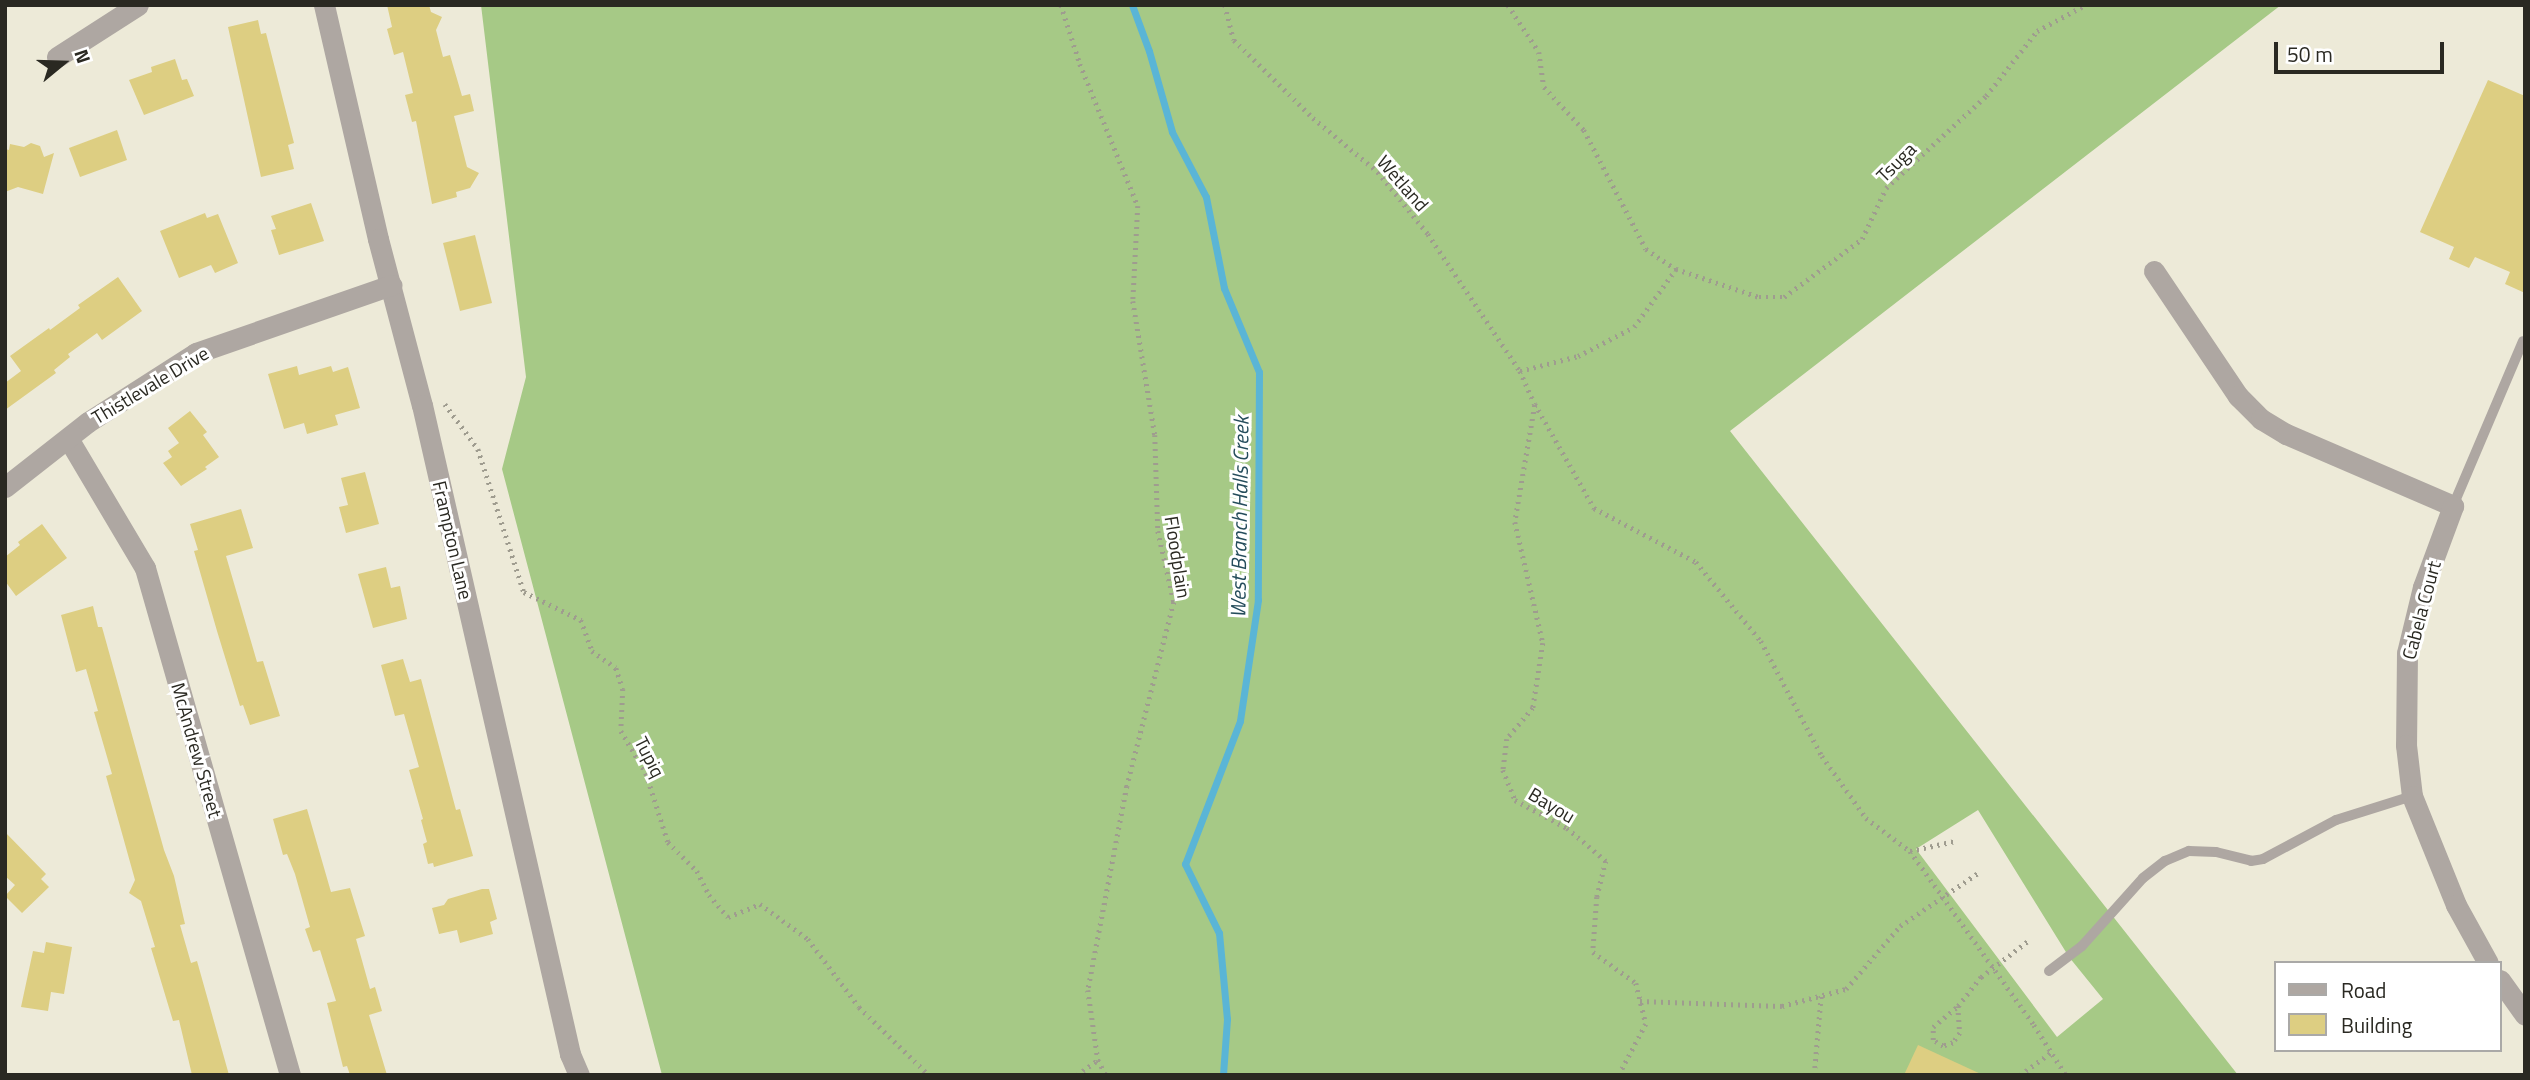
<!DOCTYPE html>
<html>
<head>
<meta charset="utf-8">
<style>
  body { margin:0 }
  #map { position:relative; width:2530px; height:1080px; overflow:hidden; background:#edead8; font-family:"Titillium Web",sans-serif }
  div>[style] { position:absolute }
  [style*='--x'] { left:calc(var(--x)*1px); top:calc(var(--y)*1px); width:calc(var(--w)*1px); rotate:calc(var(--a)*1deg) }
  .forest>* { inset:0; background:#a6c986 }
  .stream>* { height:7px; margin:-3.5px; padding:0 3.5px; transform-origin:3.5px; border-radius:3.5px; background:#5ab5d6 }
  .building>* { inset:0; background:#ddce82 }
  .path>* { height:4.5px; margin-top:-2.25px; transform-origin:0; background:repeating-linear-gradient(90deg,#9f9c8f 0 2px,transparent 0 7px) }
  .lane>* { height:10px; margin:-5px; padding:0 5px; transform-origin:5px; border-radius:5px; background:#aea7a2 }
  .street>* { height:21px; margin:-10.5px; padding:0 10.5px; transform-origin:10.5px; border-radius:10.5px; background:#aea7a2 }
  span { translate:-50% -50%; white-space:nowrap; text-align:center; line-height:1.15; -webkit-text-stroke:6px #fff; paint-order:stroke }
  .street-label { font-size:19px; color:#2a2922 }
  .water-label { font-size:21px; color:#244c5b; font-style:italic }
  .frame { position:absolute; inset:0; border:7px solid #2a2922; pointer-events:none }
  .legend { position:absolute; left:2274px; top:961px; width:228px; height:91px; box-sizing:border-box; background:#fff; border:2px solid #aaa9a7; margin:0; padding:9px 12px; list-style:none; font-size:21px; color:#2a2922 }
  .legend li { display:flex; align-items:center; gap:14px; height:35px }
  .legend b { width:35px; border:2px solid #aaa9a7 }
  .north { position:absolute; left:28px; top:28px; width:70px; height:70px; -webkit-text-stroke:5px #fff; paint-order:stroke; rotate:71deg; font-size:19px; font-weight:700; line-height:28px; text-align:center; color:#2a2922 }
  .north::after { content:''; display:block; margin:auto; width:24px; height:32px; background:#2a2922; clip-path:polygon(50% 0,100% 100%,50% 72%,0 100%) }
  .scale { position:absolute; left:2274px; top:42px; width:170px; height:32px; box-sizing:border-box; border:4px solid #2a2922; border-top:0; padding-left:9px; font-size:21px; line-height:24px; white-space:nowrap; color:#2a2922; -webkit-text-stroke:5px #fff; paint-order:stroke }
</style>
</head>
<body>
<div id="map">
  <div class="forest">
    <i style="clip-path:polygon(evenodd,481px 5px,2281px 5px,1730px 431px,2238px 1075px,662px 1075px,502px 469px,526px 377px,481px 5px,1978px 810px,2069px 957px,2103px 999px,2057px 1037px,1916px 849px,1978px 810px)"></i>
  </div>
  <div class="stream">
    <i style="--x:1132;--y:5;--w:49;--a:69.7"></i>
    <i style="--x:1149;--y:51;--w:84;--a:74.1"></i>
    <i style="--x:1172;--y:132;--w:73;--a:62.4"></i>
    <i style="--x:1206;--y:197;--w:93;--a:78.8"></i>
    <i style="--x:1224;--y:288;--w:91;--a:67.4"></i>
    <i style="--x:1259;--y:372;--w:228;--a:90.3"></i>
    <i style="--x:1258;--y:600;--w:122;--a:98.5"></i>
    <i style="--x:1240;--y:721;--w:153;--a:111"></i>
    <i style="--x:1185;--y:864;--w:77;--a:63.8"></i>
    <i style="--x:1219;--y:933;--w:86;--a:84.7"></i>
    <i style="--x:1227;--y:1019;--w:56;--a:94.1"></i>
  </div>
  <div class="building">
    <i style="clip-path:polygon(387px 5px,429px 5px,431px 12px,442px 17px,436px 30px,443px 57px,450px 55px,462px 96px,470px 94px,474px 111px,454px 116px,467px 167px,479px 173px,470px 188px,456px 192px,457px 197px,432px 204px,416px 121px,412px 122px,405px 95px,413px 93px,403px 52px,394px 55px,387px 29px,392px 27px)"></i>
    <i style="clip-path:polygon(258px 20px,261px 34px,266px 33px,294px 143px,288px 145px,294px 169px,261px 177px,228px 27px)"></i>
    <i style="clip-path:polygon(175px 59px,182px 80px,187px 79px,194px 96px,144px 115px,129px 80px,152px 72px,151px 67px)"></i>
    <i style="clip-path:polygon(2488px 80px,2525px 96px,2525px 293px,2505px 284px,2510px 272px,2475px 257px,2469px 268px,2449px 259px,2454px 247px,2420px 232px)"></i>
    <i style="clip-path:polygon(117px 130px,127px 160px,80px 177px,69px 148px)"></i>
    <i style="clip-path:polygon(31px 143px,40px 146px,44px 157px,54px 153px,43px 194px,18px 187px,5px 192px,5px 149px,9px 150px,10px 144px,24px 147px)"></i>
    <i style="clip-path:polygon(311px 203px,324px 241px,279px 255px,271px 230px,276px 229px,271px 216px)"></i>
    <i style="clip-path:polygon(205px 213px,207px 218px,218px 214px,238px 263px,215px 273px,211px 265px,179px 278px,160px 231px)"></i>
    <i style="clip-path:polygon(475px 235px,492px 303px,460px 311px,443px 243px)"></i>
    <i style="clip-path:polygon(118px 277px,142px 311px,102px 340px,97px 333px,68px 354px,70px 357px,54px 370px,56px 373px,5px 410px,5px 383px,21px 371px,10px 356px,49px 328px,50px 330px,80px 308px,78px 305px)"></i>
    <i style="clip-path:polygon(297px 366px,299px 375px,331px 366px,333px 372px,348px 367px,360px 408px,335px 415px,338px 425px,307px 434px,304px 423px,284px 429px,268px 374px)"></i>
    <i style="clip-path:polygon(190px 411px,207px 432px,203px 435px,219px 457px,205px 467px,207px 469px,181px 486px,163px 463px,172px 457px,168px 451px,179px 443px,168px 428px)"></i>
    <i style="clip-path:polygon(365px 472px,379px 524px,346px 533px,339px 507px,348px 505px,341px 478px)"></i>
    <i style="clip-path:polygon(241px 509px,253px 548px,226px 556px,257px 662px,263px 661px,280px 716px,250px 725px,243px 705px,240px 706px,217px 631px,194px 551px,198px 550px,190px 524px)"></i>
    <i style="clip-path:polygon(42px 524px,67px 558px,16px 596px,5px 581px,5px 557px,20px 545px,18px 542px)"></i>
    <i style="clip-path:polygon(386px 567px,391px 588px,400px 586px,407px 619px,373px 628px,358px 574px)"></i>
    <i style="clip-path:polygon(93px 606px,98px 627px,102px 627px,164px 850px,174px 876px,185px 924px,180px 925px,191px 963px,197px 961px,229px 1075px,192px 1075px,179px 1020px,173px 1021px,151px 948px,155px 947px,141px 901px,129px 893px,135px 880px,106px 776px,112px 774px,94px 712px,98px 711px,86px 669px,76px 672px,61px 615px)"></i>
    <i style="clip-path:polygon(403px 659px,410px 682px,421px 679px,456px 810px,460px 809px,473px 856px,434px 867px,433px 863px,428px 864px,423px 844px,427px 842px,421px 820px,423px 819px,409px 770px,419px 767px,404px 714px,395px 716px,381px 665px)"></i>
    <i style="clip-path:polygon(307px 809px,331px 892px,350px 888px,365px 936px,356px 939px,370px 989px,375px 987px,382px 1011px,369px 1015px,387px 1075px,350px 1075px,347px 1066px,343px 1067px,327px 1003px,336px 1001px,320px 950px,313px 952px,305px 929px,310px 927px,295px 874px,287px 854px,283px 855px,273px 819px)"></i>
    <i style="clip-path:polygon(5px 832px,46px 874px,41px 879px,49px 887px,22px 913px,5px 896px,15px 885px,5px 876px)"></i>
    <i style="clip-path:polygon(482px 889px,489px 889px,497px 919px,490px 922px,493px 934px,460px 943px,457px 930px,439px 934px,432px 908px,444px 905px,448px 899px)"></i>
    <i style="clip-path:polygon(46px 942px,72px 947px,64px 994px,51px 992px,48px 1011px,21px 1007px,33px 951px,44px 953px)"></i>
    <i style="clip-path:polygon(1918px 1045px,1983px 1075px,1904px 1075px)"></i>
  </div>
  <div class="path">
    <i style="--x:1061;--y:5;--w:62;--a:72.1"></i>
    <i style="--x:1080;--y:64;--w:153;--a:67.8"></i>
    <i style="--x:1138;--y:206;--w:95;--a:93"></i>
    <i style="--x:1133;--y:301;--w:136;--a:80.7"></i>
    <i style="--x:1155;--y:435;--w:96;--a:88.2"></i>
    <i style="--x:1158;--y:531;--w:73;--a:77.3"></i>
    <i style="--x:1174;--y:602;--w:190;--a:104.3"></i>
    <i style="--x:1127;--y:786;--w:208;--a:100.8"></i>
    <i style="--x:1088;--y:990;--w:71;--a:81.9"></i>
    <i style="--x:1098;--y:1060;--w:17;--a:62"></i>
    <i style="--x:1225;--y:5;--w:36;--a:76"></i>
    <i style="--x:1234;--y:40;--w:111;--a:44.6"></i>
    <i style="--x:1313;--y:118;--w:85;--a:39.7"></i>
    <i style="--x:1378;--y:172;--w:80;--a:51.1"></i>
    <i style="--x:1428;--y:234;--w:165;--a:56.1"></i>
    <i style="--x:1520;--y:371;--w:36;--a:66"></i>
    <i style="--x:1535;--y:404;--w:120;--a:60.4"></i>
    <i style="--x:1594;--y:508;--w:115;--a:27.9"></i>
    <i style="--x:1696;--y:562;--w:102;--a:50.6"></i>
    <i style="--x:1761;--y:641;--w:130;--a:62.1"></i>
    <i style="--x:1822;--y:756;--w:76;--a:54.6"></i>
    <i style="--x:1866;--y:818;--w:55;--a:36.9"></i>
    <i style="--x:1910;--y:851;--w:214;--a:54.5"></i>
    <i style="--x:2034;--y:1025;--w:59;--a:57.4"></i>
    <i style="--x:1508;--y:5;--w:56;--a:56.6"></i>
    <i style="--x:1539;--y:52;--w:35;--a:82"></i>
    <i style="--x:1544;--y:87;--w:59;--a:47.1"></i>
    <i style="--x:1584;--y:130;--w:134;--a:62.5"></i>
    <i style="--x:1646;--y:249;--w:36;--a:34"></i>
    <i style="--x:1676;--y:269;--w:88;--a:18.6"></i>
    <i style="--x:1759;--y:297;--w:25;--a:0"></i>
    <i style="--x:1784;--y:297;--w:97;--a:-36.6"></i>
    <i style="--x:1862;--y:239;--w:56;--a:-64.8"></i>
    <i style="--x:1886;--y:188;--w:136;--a:-42.6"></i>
    <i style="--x:1986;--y:96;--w:83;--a:-51.9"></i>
    <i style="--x:2037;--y:31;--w:55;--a:-28.4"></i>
    <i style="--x:2111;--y:5;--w:5;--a:0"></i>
    <i style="--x:1520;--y:371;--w:60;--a:-14.5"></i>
    <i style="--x:1578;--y:356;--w:63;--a:-27.4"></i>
    <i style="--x:1634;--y:327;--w:72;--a:-54.1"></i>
    <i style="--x:445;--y:404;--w:56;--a:53.7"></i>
    <i style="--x:478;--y:449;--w:150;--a:72.2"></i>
    <i style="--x:524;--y:592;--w:64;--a:26.2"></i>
    <i style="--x:581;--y:620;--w:33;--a:70"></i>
    <i style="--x:592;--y:651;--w:29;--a:35"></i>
    <i style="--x:616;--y:668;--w:22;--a:72"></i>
    <i style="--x:623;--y:689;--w:42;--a:92.7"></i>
    <i style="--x:621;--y:731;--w:49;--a:59.2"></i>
    <i style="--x:646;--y:773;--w:72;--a:72.3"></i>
    <i style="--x:668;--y:842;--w:41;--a:45"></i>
    <i style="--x:697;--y:871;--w:27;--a:63"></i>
    <i style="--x:709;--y:895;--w:29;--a:49"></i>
    <i style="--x:728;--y:917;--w:35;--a:-22"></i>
    <i style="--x:760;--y:904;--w:59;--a:36.1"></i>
    <i style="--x:808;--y:939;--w:85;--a:53.1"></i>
    <i style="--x:859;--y:1007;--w:98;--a:44.2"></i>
    <i style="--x:1535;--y:405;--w:119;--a:99.7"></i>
    <i style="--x:1515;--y:522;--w:124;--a:77"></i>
    <i style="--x:1543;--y:643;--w:66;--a:98.7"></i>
    <i style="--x:1533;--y:708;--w:40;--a:130"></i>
    <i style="--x:1507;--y:739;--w:31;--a:97"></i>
    <i style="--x:1503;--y:770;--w:32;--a:68"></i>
    <i style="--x:1515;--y:800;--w:59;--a:28.3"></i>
    <i style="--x:1567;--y:828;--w:51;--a:40.2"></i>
    <i style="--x:1606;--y:861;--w:37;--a:104"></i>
    <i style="--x:1597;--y:897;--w:55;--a:94.2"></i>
    <i style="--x:1593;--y:952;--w:53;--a:35.8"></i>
    <i style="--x:1636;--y:983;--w:42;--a:76.3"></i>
    <i style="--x:1646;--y:1024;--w:58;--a:117.9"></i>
    <i style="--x:1910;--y:851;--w:46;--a:-12.5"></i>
    <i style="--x:1640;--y:1001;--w:142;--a:2"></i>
    <i style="--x:1782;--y:1006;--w:66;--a:-14.9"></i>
    <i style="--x:1846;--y:989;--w:83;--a:-49.4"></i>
    <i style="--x:1900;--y:926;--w:94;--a:-34.2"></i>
    <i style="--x:1958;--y:1006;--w:27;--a:86"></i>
    <i style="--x:1960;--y:1033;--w:12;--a:125"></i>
    <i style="--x:1953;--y:1043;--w:10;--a:163"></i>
    <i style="--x:1943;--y:1046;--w:12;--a:-149"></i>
    <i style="--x:1933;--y:1040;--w:13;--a:-90"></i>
    <i style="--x:1933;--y:1027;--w:33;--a:-40"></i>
    <i style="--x:1958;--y:1006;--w:37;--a:-52"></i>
    <i style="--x:1981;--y:977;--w:59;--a:-37.5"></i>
    <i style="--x:1077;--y:1075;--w:26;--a:-36"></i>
    <i style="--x:1814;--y:1075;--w:80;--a:-85"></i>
    <i style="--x:2020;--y:1075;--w:39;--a:-36"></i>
  </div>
  <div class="lane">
    <i style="--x:2453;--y:506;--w:179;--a:-67"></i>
    <i style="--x:2049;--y:971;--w:41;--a:-37.1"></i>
    <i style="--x:2082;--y:946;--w:91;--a:-48.1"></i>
    <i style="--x:2143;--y:878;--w:28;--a:-38"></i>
    <i style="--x:2165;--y:861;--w:26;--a:-23"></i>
    <i style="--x:2189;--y:851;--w:27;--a:2"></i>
    <i style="--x:2216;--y:852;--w:36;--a:14"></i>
    <i style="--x:2251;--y:861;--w:12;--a:-9"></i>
    <i style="--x:2263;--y:859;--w:83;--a:-28.1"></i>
    <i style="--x:2336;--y:820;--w:80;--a:-17.5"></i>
  </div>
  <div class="street">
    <i style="--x:324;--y:5;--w:240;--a:77"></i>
    <i style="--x:378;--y:239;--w:172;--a:75.2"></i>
    <i style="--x:422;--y:405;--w:666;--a:77.15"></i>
    <i style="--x:570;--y:1054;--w:23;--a:67"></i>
    <i style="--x:57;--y:57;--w:96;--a:-32.7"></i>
    <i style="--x:2154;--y:271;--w:151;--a:56.1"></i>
    <i style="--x:2238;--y:396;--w:33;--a:45"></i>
    <i style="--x:2261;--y:419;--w:29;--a:31"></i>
    <i style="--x:2286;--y:434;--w:182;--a:23.3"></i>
    <i style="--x:2453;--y:506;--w:86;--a:110.3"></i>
    <i style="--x:2423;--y:587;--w:68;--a:103.6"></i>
    <i style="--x:2407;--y:653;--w:92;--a:90.6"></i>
    <i style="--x:2406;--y:745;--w:51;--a:83.3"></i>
    <i style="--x:2412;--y:796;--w:118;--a:68"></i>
    <i style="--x:2456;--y:905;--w:66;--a:61.1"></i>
    <i style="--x:69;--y:440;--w:149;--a:59.3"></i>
    <i style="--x:145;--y:568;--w:527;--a:74.04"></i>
    <i style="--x:5;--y:487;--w:105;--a:-38.1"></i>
    <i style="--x:88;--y:422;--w:128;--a:-32.6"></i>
    <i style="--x:196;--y:353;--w:207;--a:-19.2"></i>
    <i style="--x:2500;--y:980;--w:43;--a:54.5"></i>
  </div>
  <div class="street-label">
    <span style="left:1896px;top:162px;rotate:-45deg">Tsuga</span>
    <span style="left:1403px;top:183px;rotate:49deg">Wetland</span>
    <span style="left:150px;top:385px;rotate:-31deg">Thistlevale Drive</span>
    <span style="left:453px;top:540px;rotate:77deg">Frampton Lane</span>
    <span style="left:1178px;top:557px;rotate:81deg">Floodplain</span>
    <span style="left:2421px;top:610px;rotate:-75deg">Cabela Court</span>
    <span style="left:197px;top:750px;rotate:74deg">McAndrew Street</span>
    <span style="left:650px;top:757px;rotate:63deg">Tupiq</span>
    <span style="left:1552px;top:805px;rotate:31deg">Bayou</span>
  </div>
  <div class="water-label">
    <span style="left:1239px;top:517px;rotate:-89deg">West Branch Halls Creek</span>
  </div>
  <div class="frame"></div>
  <ul class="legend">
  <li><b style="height:9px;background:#aea7a2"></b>Road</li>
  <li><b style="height:19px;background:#ddce82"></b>Building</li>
  </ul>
  <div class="north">N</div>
  <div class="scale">50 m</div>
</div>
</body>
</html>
